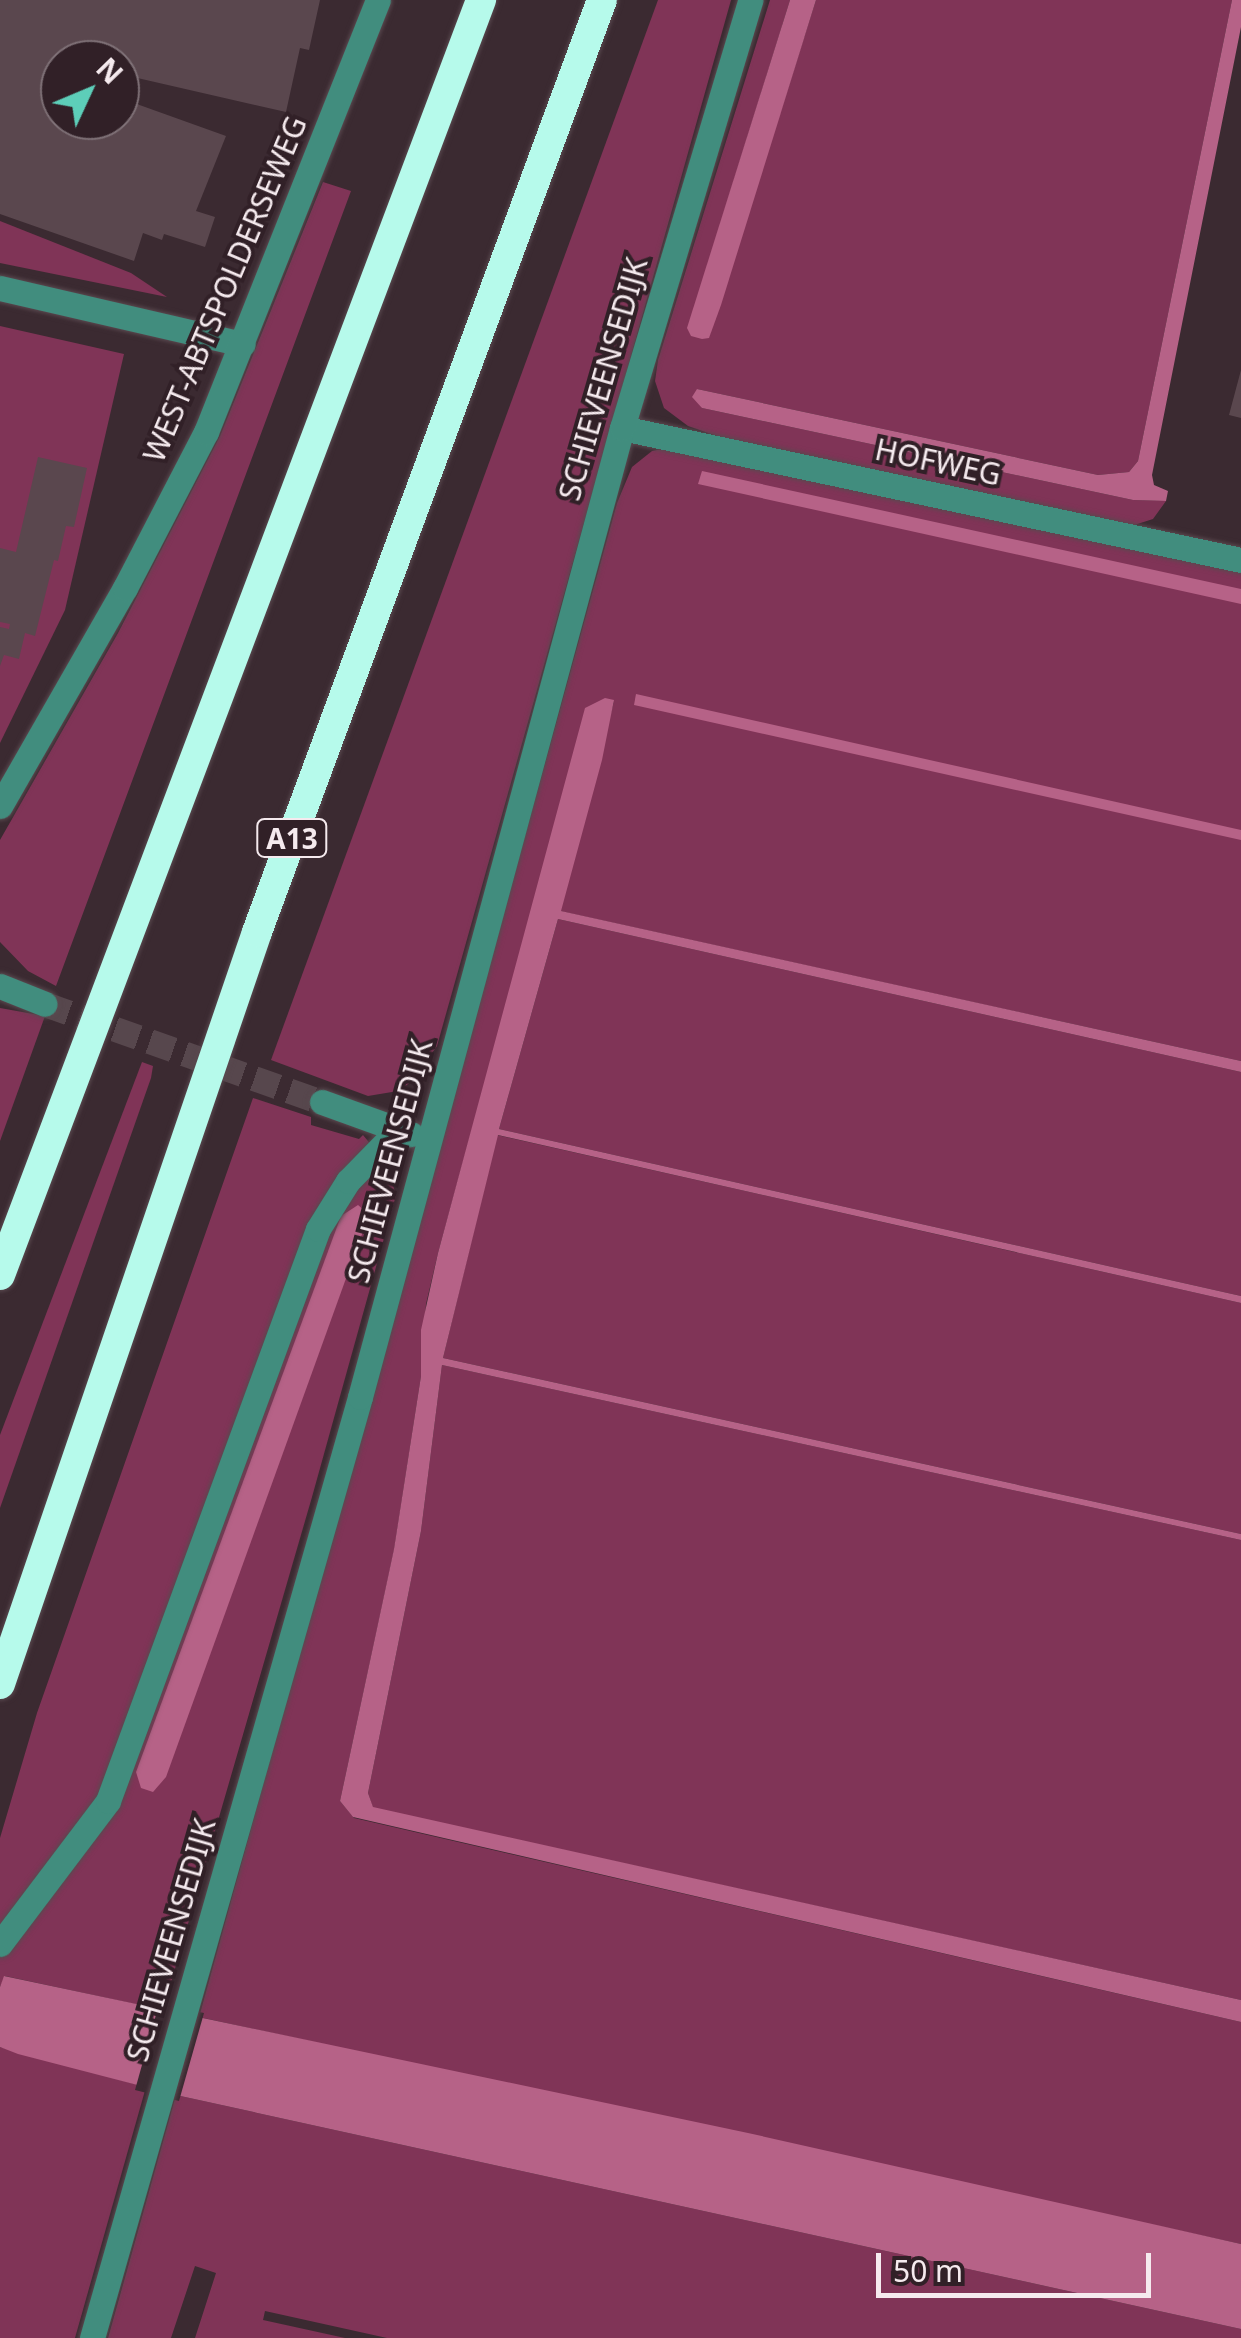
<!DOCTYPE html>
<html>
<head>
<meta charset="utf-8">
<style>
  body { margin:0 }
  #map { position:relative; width:1241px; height:2338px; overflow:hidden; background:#3b2a31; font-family:"Noto Sans",sans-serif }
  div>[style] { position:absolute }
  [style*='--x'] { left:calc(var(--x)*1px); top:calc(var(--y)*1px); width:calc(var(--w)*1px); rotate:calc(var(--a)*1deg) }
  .green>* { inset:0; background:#803457 }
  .water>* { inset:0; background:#b66287 }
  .pier>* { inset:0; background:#3b2a31 }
  .building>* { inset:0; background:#5a474e }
  .minor-tunnel>* { height:25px; margin-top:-12.5px; transform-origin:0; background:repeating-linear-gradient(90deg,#57474d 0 25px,transparent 0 37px) }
  .roads { filter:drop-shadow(0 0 2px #59494f) drop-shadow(0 0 2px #59494f) }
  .minor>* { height:25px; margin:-12.5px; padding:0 12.5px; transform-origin:12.5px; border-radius:12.5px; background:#418d7e }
  .highway>* { height:30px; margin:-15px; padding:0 15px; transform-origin:15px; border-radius:15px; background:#b6faeb }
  span { translate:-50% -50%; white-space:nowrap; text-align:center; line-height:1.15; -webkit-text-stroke:8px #312027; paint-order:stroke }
  .shield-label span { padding:2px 8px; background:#312027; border:2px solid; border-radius:8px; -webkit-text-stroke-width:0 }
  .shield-label { font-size:28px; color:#f5eaee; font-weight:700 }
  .street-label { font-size:30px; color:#f5eaee }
  .north { position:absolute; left:40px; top:40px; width:100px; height:100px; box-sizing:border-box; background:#312027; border:2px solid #7f7177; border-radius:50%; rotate:46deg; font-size:28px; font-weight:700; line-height:40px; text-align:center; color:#f5eaee }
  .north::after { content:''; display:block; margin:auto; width:35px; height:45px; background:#5dceb9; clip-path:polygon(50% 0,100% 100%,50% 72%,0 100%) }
  .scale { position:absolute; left:876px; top:2253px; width:275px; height:45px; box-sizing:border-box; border:5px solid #f5eaee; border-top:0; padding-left:12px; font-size:30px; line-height:35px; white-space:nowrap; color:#f5eaee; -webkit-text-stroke:8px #312027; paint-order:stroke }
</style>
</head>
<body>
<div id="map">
  <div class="green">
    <i style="clip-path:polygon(658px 0,731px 0,437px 1046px,411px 1082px,398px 1091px,368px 1096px,271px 1060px)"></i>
    <i style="clip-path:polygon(770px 0,790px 0,688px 328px,709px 337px,816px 0,1232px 0,1138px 461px,1129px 472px,1098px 475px,697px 389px,702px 408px,1133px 500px,1166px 501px,1153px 519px,1128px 527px,720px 437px,688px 426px,664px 408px,655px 381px,658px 360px)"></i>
    <i style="clip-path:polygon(323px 182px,351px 191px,56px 986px,28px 971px,0 942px,0 840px,118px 633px,220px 436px)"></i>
    <i style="clip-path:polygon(0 221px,131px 273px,167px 297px,0 263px)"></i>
    <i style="clip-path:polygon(0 326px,124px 354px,65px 610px,0 743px)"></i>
    <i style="clip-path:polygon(667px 448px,1241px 570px,1241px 1061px,560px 911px,614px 701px,554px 831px,438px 1253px,426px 1304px,421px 1376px,394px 1550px,340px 1801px,354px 1818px,1241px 2022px,1241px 2244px,199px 2017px,617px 503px,632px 467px,652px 451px)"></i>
    <i style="clip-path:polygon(558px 919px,1241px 1072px,1241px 1296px,499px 1129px)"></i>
    <i style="clip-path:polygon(0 1008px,45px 1016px,0 1141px)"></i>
    <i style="clip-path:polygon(142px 1062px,153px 1066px,151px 1078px,0 1508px,0 1435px)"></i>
    <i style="clip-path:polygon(253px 1098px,311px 1117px,311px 1125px,359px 1139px,363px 1135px,386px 1163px,396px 1195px,312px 1497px,163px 2010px,5px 1976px,0 1987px,0 1838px,37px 1713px)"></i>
    <i style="clip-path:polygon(497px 1135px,1241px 1303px,1241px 1534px,443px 1358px)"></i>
    <i style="clip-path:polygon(442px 1365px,1241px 1540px,1241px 2000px,373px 1808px,368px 1793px,421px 1531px)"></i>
    <i style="clip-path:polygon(0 2047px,146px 2087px,75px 2338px,0 2338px)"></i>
    <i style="clip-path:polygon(176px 2095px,1241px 2329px,1241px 2338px,387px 2338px,265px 2311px,263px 2320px,345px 2338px,195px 2338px,216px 2273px,195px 2266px,171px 2338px,108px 2338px)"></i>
  </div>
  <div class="water">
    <i style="clip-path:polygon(790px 0,816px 0,721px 305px,709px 338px,702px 339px,691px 336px,687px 328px)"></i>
    <i style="clip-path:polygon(1232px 0,1241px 0,1241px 27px,1152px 475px,1154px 485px,1168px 491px,1166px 501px,1133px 500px,702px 408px,692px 397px,697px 389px,1098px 475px,1129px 472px,1138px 461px)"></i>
    <i style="clip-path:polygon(702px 471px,1241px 589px,1241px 604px,698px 484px)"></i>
    <i style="clip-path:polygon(636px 694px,1241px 830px,1241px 840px,634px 705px)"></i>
    <i style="clip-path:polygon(605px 698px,614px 700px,602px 760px,561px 911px,1241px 1061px,1241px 1072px,558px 919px,499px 1129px,1241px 1296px,1241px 1303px,498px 1135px,443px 1358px,1241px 1534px,1241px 1540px,442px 1365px,421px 1531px,368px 1793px,373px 1807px,1241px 2000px,1241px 2022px,353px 1817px,340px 1801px,394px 1549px,421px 1376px,421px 1330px,438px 1253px,585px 708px)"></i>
    <i style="clip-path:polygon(358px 1205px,365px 1211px,366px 1223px,166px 1777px,153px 1792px,141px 1788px,136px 1772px,341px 1216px)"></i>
    <i style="clip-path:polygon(4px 1976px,748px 2133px,1241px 2244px,1241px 2329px,176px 2095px,18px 2054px,0 2047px,0 1987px)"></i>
  </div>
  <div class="pier">
    <i style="clip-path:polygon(159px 2004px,204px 2013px,179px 2101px,135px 2090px)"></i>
  </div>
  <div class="building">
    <i style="clip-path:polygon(0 0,320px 0,309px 50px,300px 48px,286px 112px,120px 74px,120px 60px,60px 60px,60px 120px,120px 120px,120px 98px,226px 136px,196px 211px,215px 217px,205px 247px,164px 234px,162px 240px,143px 233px,134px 261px,0 214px)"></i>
    <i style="clip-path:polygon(1241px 370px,1241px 418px,1229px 415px)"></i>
    <i style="clip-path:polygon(38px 457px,87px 468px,74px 527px,66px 526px,58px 561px,54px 560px,35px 636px,25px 633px,19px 659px,4px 655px,0 666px,0 627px,9px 629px,10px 624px,0 622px,0 548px,16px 552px)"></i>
  </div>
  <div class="minor-tunnel">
    <i style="--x:45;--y:1004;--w:294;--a:19.5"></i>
  </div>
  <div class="roads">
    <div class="minor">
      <i style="--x:0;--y:288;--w:249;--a:13"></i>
      <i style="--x:622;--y:428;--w:633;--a:12.04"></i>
      <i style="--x:0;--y:806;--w:251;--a:-60.2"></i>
      <i style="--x:125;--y:588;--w:176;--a:-62.6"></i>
      <i style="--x:206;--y:432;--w:465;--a:-68.3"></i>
      <i style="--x:0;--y:986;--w:48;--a:21.8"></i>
      <i style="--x:322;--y:1102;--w:95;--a:19.8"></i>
      <i style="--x:0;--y:1944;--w:179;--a:-52.9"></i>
      <i style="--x:108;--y:1801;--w:609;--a:-69.84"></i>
      <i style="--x:318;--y:1229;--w:57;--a:-58"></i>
      <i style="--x:348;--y:1181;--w:71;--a:-45.6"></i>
      <i style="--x:92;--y:2338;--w:978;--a:-74.1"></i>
      <i style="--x:360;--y:1397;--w:1004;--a:-74.87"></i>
      <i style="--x:622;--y:428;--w:447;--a:-73.3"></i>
    </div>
    <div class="highway">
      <i style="--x:0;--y:1275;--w:1363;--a:-69.33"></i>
      <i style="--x:0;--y:1684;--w:795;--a:-71.13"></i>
      <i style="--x:257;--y:932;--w:994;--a:-69.69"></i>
    </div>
  </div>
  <div class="shield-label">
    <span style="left:292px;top:838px">A13</span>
  </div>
  <div class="street-label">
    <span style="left:225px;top:289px;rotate:-67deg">WEST-ABTSPOLDERSEWEG</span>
    <span style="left:603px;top:379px;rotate:-74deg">SCHIEVEENSEDIJK</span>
    <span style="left:938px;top:462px;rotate:12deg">HOFWEG</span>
    <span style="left:390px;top:1161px;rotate:-75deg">SCHIEVEENSEDIJK</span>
    <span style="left:171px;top:1940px;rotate:-74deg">SCHIEVEENSEDIJK</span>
  </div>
  <div class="north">N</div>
  <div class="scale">50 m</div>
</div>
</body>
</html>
